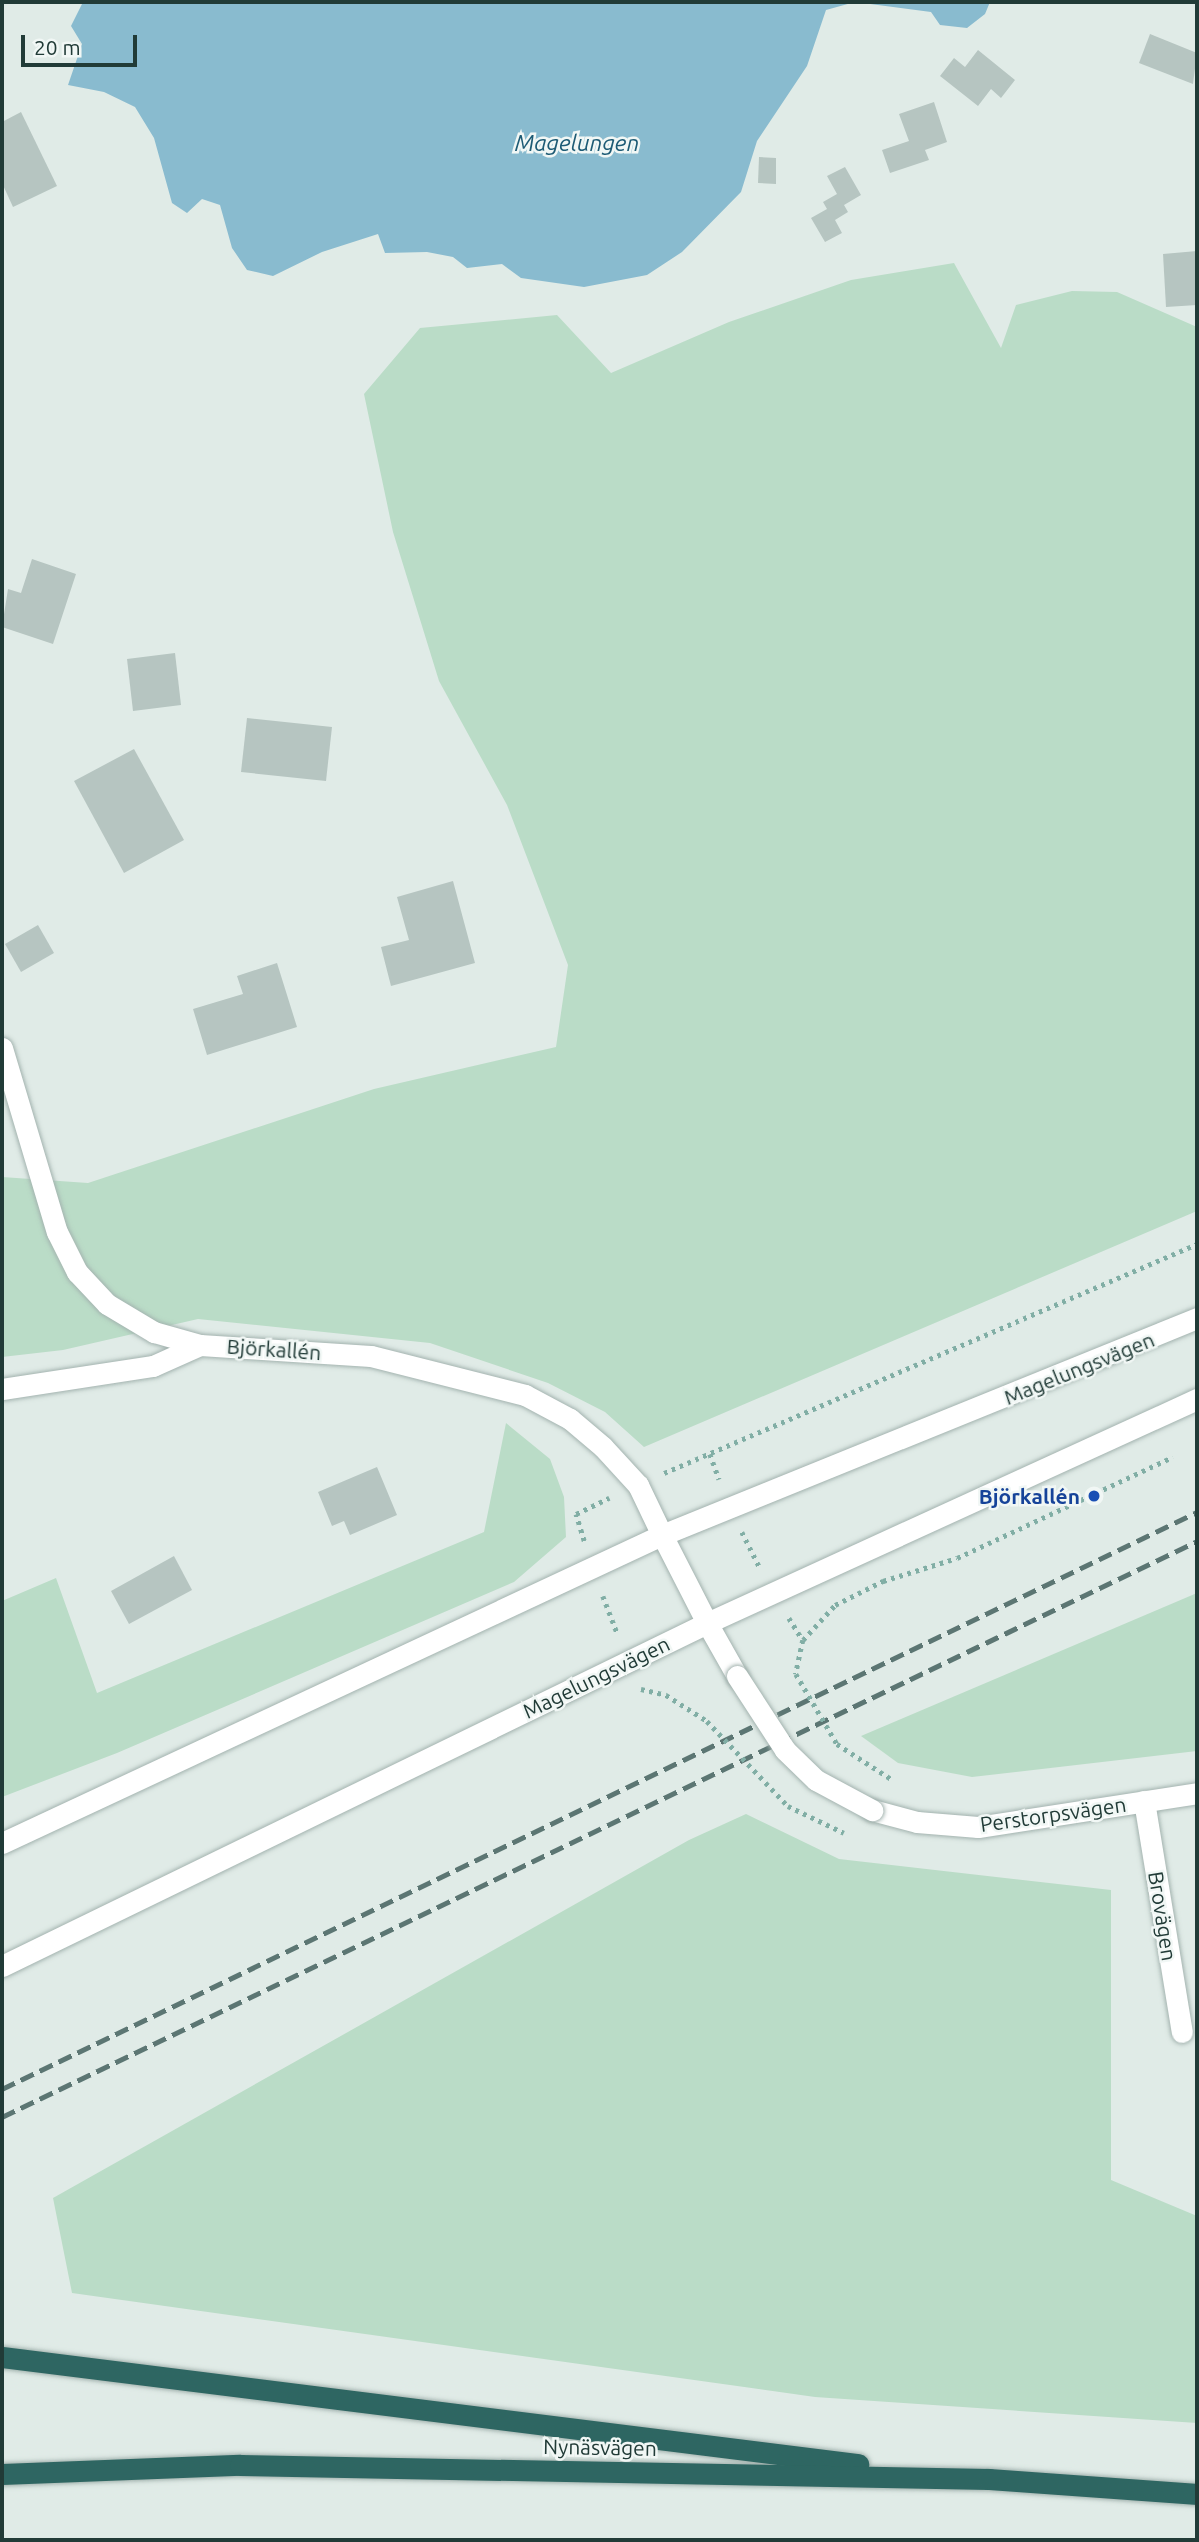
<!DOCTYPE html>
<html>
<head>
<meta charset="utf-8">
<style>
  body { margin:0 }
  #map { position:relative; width:1199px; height:2542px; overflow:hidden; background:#e0ebe7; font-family:Ubuntu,sans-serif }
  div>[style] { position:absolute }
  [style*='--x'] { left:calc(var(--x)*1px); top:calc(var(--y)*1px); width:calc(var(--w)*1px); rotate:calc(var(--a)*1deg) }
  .green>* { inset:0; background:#badcc7 }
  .water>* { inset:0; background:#89bbcf }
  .building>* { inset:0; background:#b6c5c1 }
  .path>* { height:4.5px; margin-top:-2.25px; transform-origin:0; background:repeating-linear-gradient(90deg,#81aea5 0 3.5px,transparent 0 8.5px) }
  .roads { filter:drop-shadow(0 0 2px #a3b3af) drop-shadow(0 0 2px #a3b3af) }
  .minor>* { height:21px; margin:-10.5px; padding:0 10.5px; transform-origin:10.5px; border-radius:10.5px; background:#fff }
  .secondary>* { height:21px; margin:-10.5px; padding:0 10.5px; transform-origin:10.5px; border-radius:10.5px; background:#fff }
  .motorway>* { height:21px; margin:-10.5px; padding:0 10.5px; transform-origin:10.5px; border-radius:10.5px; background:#2e6662 }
  .rail>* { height:5px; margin-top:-2.5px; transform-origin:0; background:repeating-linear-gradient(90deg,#5c7673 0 14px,transparent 0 21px) }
  .path-bridge>* { height:4.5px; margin-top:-2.25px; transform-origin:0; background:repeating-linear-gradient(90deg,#81aea5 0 3.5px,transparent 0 8.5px) }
  .bridges { filter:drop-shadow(0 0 2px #a3b3af) drop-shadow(0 0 2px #a3b3af) }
  .minor-bridge>* { height:21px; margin:-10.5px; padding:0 10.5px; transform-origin:10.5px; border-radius:10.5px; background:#fff }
  .dots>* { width:19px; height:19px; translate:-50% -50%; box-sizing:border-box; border:4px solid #f1f7f5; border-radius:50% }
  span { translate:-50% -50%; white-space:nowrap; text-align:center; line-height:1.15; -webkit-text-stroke:5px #f1f7f5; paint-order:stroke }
  .street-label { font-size:21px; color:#213b37 }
  .transit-label { font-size:21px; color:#164399; font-weight:700 }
  .right { translate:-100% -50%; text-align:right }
  .water-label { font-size:23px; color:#1d5b75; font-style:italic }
  .frame { position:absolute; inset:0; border:4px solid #213b37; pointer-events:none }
  .scale { position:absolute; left:21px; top:35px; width:116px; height:32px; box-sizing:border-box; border:4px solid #213b37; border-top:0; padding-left:9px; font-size:21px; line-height:24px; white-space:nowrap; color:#213b37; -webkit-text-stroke:5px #f1f7f5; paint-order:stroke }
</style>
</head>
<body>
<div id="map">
  <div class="green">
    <i style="clip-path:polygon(954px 263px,1001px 348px,1016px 305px,1072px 291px,1117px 292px,1197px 327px,1197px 1211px,644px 1447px,605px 1412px,548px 1383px,430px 1343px,198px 1319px,63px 1350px,2px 1357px,2px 1177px,88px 1183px,374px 1089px,556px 1047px,568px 965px,507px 805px,439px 681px,393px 532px,364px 394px,420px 328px,557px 315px,611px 373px,729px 322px,851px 280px)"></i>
    <i style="clip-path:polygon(506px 1423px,550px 1459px,564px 1497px,566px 1537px,514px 1582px,117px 1753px,2px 1797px,2px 1601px,56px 1578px,97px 1693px,484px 1532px)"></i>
    <i style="clip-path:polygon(1197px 1593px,1197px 1751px,972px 1777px,898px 1763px,861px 1736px)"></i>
    <i style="clip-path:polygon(746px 1814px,839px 1859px,1111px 1890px,1111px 2180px,1197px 2216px,1197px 2423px,815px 2397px,72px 2293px,53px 2198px,689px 1840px)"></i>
  </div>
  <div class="water">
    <i style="clip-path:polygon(83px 2px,990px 2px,985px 14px,967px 28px,940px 25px,931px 12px,855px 2px,826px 10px,807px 66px,757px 141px,741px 192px,682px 252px,647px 275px,584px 287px,521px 278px,502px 264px,467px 268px,453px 257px,427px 252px,385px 253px,378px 234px,322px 252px,273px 276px,247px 270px,232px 248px,220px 205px,202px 199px,187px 213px,172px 203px,154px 138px,135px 107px,104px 92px,68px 85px,82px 44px,71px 26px)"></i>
  </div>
  <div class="building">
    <i style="clip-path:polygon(1150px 34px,1197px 53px,1193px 84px,1139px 63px)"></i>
    <i style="clip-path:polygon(978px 50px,1015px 80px,1001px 98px,991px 89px,978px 106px,940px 76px,954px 58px,965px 67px)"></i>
    <i style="clip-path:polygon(934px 102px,947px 142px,925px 150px,929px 160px,890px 173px,882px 150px,909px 141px,899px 114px)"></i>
    <i style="clip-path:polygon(21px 112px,57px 186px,13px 207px,2px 183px,2px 122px)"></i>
    <i style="clip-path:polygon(759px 157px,776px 158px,776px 184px,758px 183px)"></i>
    <i style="clip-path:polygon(845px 167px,861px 195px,844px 205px,848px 212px,835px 220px,842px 233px,825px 242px,811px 218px,827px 209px,823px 202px,837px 194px,827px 176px)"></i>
    <i style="clip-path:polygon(1197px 251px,1197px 305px,1166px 307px,1163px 254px)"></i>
    <i style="clip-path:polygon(32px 559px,76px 574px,53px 644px,2px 627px,8px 589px,21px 593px)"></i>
    <i style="clip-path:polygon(175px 653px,181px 705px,133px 711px,127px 659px)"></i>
    <i style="clip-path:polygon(247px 718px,332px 727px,326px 781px,241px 772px)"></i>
    <i style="clip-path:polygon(134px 749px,184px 840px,124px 873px,74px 781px)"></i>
    <i style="clip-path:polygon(453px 881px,475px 963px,391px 986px,381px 947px,409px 940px,397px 897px)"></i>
    <i style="clip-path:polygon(38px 925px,54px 953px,21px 972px,5px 944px)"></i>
    <i style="clip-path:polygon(277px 963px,297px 1027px,207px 1055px,193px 1009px,243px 994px,237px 976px)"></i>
    <i style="clip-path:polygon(377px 1467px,397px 1515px,350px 1535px,344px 1521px,332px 1526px,318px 1492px)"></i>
    <i style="clip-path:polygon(174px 1556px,192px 1590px,129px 1624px,111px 1591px)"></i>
  </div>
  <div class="path">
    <i style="--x:710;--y:1454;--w:27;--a:70"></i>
    <i style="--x:664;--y:1473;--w:580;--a:-23.25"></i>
    <i style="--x:742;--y:1532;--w:40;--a:63.4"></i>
    <i style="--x:584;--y:1541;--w:28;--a:-107"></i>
    <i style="--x:576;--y:1514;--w:37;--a:-26"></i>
    <i style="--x:603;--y:1596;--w:40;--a:69"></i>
    <i style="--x:789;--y:1618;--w:26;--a:58"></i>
    <i style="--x:803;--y:1640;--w:47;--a:-47.6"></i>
    <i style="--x:835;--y:1605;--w:54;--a:-26.6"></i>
    <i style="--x:883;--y:1581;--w:77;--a:-17.3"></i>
    <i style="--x:957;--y:1558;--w:238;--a:-25.1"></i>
    <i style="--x:641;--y:1689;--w:26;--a:13"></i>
    <i style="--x:666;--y:1695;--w:49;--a:32.4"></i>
  </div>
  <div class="roads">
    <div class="minor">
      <i style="--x:2;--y:1048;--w:192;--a:73.4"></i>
      <i style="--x:57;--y:1232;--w:45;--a:63.4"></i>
      <i style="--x:77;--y:1272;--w:44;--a:46.8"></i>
      <i style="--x:107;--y:1304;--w:55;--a:30.8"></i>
      <i style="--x:154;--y:1332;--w:48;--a:15.8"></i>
      <i style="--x:200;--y:1345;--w:171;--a:3.7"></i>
      <i style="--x:371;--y:1356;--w:159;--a:14.2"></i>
      <i style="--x:525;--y:1395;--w:51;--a:28.1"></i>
      <i style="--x:570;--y:1419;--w:43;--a:40.3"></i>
      <i style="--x:603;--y:1447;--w:52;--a:47.4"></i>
      <i style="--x:638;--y:1485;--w:55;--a:64.4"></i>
      <i style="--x:2;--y:1389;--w:153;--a:-8.7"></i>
      <i style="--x:153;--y:1366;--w:51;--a:-24.1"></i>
      <i style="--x:707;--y:1623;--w:61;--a:60.5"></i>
      <i style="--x:1144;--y:1801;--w:234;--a:80.7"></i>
      <i style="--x:872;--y:1810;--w:47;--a:14.9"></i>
      <i style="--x:917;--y:1822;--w:61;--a:4.7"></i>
      <i style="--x:978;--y:1827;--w:222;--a:-8.8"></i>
    </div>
    <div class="secondary">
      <i style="--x:662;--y:1535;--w:99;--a:62.9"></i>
      <i style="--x:2;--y:1843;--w:728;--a:-25.02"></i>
      <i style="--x:662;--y:1535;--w:577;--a:-22.08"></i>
      <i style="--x:2;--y:1966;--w:784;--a:-25.94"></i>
      <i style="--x:707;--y:1623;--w:539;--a:-24.57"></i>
    </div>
    <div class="motorway">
      <i style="--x:2;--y:2357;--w:863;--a:7.13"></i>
      <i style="--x:2;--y:2474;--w:238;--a:-2.2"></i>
      <i style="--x:240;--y:2465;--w:749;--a:1.07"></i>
      <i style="--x:989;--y:2479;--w:209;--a:4.1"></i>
    </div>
  </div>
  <div class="rail">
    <i style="--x:2;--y:2089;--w:1327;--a:-25.77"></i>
    <i style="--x:2;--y:2117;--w:1327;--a:-25.73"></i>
  </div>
  <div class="path-bridge">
    <i style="--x:803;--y:1640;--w:35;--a:102"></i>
    <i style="--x:796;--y:1674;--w:81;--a:59.6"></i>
    <i style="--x:837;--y:1744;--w:64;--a:32.9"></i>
    <i style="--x:707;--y:1721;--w:117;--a:46.4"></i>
    <i style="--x:788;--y:1806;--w:62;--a:25.7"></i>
  </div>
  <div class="bridges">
    <div class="minor-bridge">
      <i style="--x:737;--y:1676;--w:88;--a:57"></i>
      <i style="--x:785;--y:1750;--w:43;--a:44.1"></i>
      <i style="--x:816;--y:1780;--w:64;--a:28.2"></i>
    </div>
  </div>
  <div class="dots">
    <i style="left:1094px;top:1496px;background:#1a4fb4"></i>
  </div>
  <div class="street-label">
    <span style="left:274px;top:1349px;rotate:4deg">Björkallén</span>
    <span style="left:1079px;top:1368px;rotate:-22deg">Magelungsvägen</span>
    <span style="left:596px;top:1677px;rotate:-26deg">Magelungsvägen</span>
    <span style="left:1053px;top:1814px;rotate:-8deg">Perstorpsvägen</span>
    <span style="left:1163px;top:1916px;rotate:81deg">Brovägen</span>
    <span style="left:600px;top:2447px;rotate:1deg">Nynäsvägen</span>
  </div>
  <div class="transit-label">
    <span class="right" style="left:1080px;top:1496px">Björkallén</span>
  </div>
  <div class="water-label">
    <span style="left:577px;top:143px">Magelungen</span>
  </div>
  <div class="frame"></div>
  <div class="scale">20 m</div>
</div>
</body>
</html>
